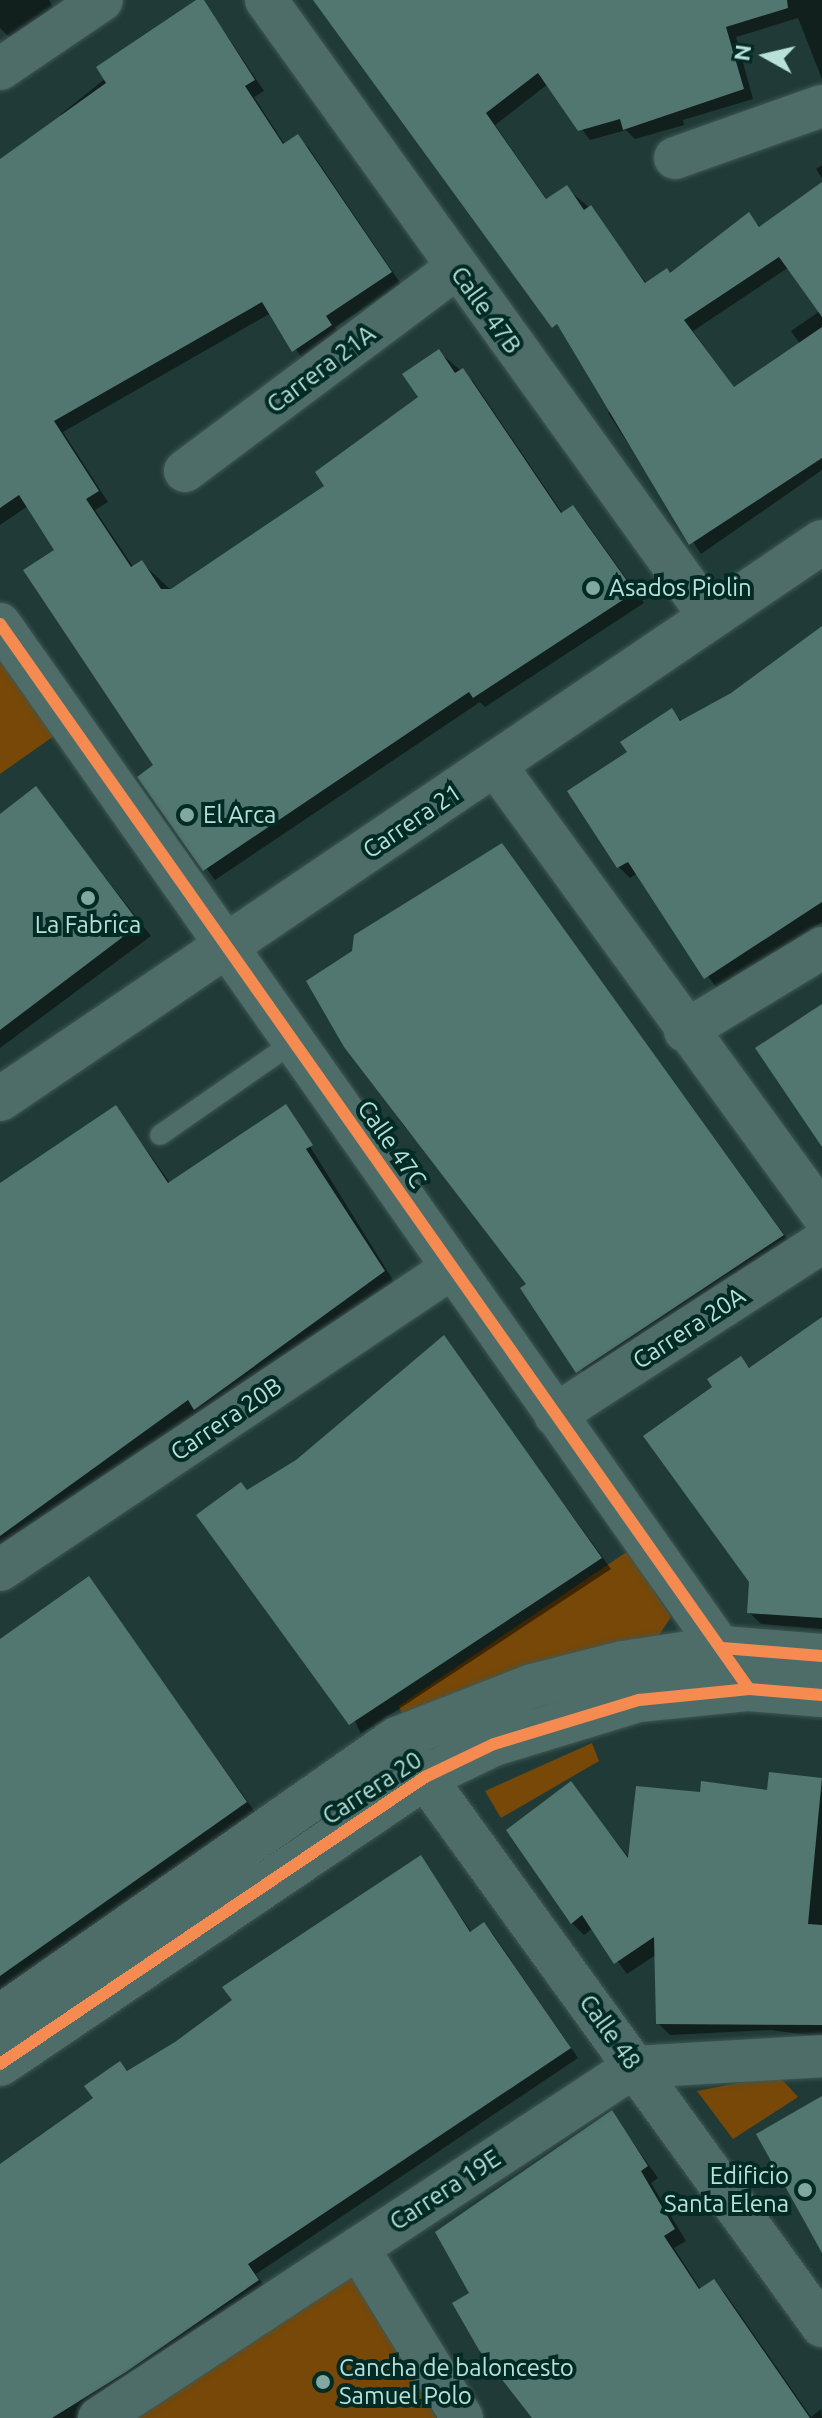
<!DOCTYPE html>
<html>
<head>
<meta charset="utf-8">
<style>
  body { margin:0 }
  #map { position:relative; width:822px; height:2418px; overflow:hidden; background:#203b37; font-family:Ubuntu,sans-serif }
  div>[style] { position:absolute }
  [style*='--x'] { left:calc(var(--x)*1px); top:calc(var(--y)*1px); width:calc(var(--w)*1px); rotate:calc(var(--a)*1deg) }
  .green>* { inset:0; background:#774807 }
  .shadow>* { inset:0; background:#0007 }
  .building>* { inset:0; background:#527670 }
  .roads { filter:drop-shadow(0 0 2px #405753) drop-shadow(0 0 2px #405753) }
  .lane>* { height:20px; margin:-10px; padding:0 10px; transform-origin:10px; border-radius:10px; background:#4e6d69 }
  .street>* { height:42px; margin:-21px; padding:0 21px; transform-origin:21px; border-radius:21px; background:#4e6d69 }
  .secondary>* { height:44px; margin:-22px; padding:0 22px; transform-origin:22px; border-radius:22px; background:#4e6d69 }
  .cycleway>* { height:12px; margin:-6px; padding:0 6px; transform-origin:6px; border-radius:6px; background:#f68b52 }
  .dots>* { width:22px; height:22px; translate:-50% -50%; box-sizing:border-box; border:4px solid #022b25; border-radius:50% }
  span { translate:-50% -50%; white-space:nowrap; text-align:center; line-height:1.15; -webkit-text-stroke:8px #022b25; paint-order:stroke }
  .street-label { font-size:24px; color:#b7e1d9 }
  .poi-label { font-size:24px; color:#b7e1d9 }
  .left { translate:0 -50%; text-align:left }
  .right { translate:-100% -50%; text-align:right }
  .north { position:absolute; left:726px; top:16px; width:80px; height:80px; -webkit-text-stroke:6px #022b25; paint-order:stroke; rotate:278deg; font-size:22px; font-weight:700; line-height:32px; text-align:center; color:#b7e1d9 }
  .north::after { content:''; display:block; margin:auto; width:28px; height:36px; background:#b7e1d9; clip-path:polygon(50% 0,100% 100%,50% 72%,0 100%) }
</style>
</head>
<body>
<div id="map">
  <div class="green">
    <i style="clip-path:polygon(0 658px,54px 736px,0 774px)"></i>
    <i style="clip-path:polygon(628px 1551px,671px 1617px,652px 1646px,405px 1722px,399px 1706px)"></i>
    <i style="clip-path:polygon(592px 1743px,599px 1761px,501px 1818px,485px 1791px)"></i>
    <i style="clip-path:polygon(778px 2075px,798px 2097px,733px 2139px,697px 2091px)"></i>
    <i style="clip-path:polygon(350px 2269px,436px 2418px,133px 2418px)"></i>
  </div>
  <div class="shadow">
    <i style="clip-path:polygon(0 0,49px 0,58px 15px,15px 43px,0 28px)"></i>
    <i style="clip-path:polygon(203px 0,264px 91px,254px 97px,285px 145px,297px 136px,308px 147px,401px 284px,335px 327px,341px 336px,304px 361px,271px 313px,63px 432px,108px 502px,95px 510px,134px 568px,142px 563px,172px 591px,327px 487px,421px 398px,439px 352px,473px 381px,563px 514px,573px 508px,583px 518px,644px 603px,485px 707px,480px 702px,215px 880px,140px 777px,156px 765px,57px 550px,28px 506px,0 525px,0 161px,64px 120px,60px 115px)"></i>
    <i style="clip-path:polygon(evenodd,317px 0,822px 0,822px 79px,798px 18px,736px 37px,753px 99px,683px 120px,684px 125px,635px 139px,626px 130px,590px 140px,548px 84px,495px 125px,548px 201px,566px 188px,590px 208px,647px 284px,671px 275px,749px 215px,761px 228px,822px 184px,822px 470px,701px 554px,608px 413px,614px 408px,596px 377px,317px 0,789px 267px,820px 311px,791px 331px,800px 344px,735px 389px,693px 331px,789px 267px)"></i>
    <i style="clip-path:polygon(822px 165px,822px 178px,816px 169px)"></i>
    <i style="clip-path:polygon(822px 629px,822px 922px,717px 989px,638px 873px,630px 878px,619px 867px,570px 792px,629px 753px,671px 711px,683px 722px,793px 655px)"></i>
    <i style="clip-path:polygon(36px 789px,151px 936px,0 1048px,0 816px)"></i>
    <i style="clip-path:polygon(502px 846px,794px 1248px,590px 1383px,484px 1218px,404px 1126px,309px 982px)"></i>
    <i style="clip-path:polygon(285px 1106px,396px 1285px,0 1550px,0 1186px,116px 1107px,170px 1183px)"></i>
    <i style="clip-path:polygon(822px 1319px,822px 1629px,761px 1624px,749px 1612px,751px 1581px,715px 1387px,741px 1359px,751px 1369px)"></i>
    <i style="clip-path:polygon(444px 1338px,611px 1569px,361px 1734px,248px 1492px,297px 1461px)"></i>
    <i style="clip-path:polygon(88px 1579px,258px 1816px,0 1992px,0 1643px)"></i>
    <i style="clip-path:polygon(771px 1774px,822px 1779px,822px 2037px,771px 2030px,670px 2035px,658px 2023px,657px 1954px,627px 1974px,593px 1928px,584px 1935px,572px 1923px,509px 1830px,571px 1784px,630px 1859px,701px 1794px,769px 1792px)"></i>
    <i style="clip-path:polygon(421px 1858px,472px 1933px,484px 1924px,493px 1934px,578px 2058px,256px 2274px,267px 2290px,76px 2418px,0 2418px,0 2169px,95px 2098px,120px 2063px,129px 2072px,176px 2044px)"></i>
    <i style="clip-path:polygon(612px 2113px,658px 2178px,651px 2183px,686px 2241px,674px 2248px,701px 2290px,714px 2282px,725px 2293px,811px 2417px,821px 2409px,822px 2418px,535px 2418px,472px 2294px)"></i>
  </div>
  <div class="building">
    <i style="clip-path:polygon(196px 0,204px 0,255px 80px,245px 86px,283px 144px,298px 134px,392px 272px,326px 316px,332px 325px,292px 352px,262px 302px,54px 421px,99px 491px,86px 499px,131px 567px,142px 560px,161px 589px,171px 589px,324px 486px,315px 472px,418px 397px,402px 374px,439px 349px,455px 373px,463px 368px,561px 513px,573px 505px,635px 592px,473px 698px,469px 692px,203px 871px,137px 777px,153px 765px,23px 570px,54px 550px,19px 495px,0 508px,0 159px,106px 83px,96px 67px)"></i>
    <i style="clip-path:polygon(313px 0,787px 0,788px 8px,726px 27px,744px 89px,623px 130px,620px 119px,578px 131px,538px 73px,486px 113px,546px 199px,567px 185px,584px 210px,591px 205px,645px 283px,667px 268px,670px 273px,749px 212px,759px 227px,822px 182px,822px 317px,779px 257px,684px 320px,734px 387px,822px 327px,822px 458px,689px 545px,557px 324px,552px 328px)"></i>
    <i style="clip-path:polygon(822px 626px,822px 902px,704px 979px,628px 862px,617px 868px,567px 791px,627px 752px,620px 742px,672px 708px,680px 721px,731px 693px)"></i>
    <i style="clip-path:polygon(36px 786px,140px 924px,0 1030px,0 814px)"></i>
    <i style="clip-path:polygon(502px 843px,784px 1235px,576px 1373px,520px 1288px,526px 1284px,344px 1047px,306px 981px,352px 951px,354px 935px)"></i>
    <i style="clip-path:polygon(822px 1004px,822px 1147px,755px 1048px)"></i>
    <i style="clip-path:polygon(286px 1104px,313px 1145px,306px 1149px,385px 1271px,194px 1410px,188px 1400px,0 1536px,0 1183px,116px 1105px,168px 1183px)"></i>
    <i style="clip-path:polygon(822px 1317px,822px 1618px,747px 1613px,749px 1582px,643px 1436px,712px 1387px,707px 1379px,741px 1356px,749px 1368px)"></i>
    <i style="clip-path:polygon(444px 1335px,602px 1558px,349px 1725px,196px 1515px,241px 1482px,247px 1490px,296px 1460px)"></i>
    <i style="clip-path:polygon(89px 1576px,247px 1802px,0 1976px,0 1639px)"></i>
    <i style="clip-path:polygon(769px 1772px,822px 1778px,808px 1924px,822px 1925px,822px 2025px,656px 2024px,654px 1937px,614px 1964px,582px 1915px,571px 1924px,506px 1830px,571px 1781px,628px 1858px,636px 1786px,700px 1792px,701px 1781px,767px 1790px)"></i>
    <i style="clip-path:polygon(421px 1855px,470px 1932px,484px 1922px,571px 2048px,248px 2264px,259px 2280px,126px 2372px,52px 2418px,0 2418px,0 2164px,93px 2098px,84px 2086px,120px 2061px,127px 2071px,175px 2042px,232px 2000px,222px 1987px)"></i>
    <i style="clip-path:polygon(822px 2096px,822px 2253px,756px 2134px)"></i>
    <i style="clip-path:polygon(612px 2110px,648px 2166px,641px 2171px,675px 2229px,664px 2236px,699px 2289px,714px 2279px,810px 2418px,532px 2418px,479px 2350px,452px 2303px,469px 2293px,435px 2232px)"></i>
  </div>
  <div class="roads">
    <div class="lane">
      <i style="--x:160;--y:1135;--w:163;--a:-34.8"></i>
    </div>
    <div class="street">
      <i style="--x:266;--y:0;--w:760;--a:54.26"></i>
      <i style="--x:0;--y:69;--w:123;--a:-34.1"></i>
      <i style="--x:675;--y:158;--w:156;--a:-19.5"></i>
      <i style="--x:185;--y:471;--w:339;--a:-36.8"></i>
      <i style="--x:0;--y:624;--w:1283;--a:54.87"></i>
      <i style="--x:495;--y:765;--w:555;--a:53.93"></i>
      <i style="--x:685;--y:1031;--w:160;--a:-31.2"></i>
      <i style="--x:555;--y:1415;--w:318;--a:-32.9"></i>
      <i style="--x:0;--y:1570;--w:544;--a:-33.75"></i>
      <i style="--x:397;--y:1739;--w:725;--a:54.09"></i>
      <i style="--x:358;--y:2248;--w:199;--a:58.5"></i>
      <i style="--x:99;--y:2418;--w:640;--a:-33.27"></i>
      <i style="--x:634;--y:2067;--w:188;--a:-3.3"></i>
    </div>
    <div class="secondary">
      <i style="--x:0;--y:1099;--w:993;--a:-34.12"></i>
      <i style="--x:0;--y:2017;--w:485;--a:-35"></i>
      <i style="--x:397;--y:1739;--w:145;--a:-21.4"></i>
      <i style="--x:532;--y:1686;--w:94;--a:-14.2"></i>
      <i style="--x:623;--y:1663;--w:100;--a:-8.6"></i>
      <i style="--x:722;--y:1648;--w:100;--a:4.6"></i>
      <i style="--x:0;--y:2064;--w:513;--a:-34.03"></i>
      <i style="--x:425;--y:1777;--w:76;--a:-25.6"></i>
      <i style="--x:494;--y:1744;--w:152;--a:-16.9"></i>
      <i style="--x:639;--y:1700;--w:111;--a:-5.7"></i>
      <i style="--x:749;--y:1689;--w:73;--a:4.7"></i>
    </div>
  </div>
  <div class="cycleway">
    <i style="--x:0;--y:624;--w:1302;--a:54.88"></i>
    <i style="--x:722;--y:1648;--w:100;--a:4.6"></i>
    <i style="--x:0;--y:2064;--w:513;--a:-34.03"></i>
    <i style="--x:425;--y:1777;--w:76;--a:-25.6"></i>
    <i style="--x:494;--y:1744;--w:152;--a:-16.9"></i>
    <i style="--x:639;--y:1700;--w:111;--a:-5.7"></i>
    <i style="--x:749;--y:1689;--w:73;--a:4.7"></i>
  </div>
  <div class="dots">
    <i style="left:593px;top:588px;background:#82a7a0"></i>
    <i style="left:187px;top:815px;background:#82a7a0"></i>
    <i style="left:88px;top:898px;background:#82a7a0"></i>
    <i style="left:805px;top:2190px;background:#82a7a0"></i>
    <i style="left:323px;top:2382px;background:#82a7a0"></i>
  </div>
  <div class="street-label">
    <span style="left:486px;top:310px;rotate:54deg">Calle 47B</span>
    <span style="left:321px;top:369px;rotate:-37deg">Carrera 21A</span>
    <span style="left:412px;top:821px;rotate:-34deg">Carrera 21</span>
    <span style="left:392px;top:1144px;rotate:55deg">Calle 47C</span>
    <span style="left:689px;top:1328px;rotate:-33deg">Carrera 20A</span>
    <span style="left:226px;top:1419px;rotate:-34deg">Carrera 20B</span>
    <span style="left:372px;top:1788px;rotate:-33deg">Carrera 20</span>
    <span style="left:610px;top:2032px;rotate:54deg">Calle 48</span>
    <span style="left:445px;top:2190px;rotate:-33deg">Carrera 19E</span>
  </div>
  <div class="poi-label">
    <span class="left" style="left:609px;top:588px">Asados Piolin</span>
    <span class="left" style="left:203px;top:815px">El Arca</span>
    <span style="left:88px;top:925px">La Fabrica</span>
    <span class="right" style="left:789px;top:2190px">Edificio<br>Santa Elena</span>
    <span class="left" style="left:339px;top:2382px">Cancha de baloncesto<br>Samuel Polo</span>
  </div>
  <div class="north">N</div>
</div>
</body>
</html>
